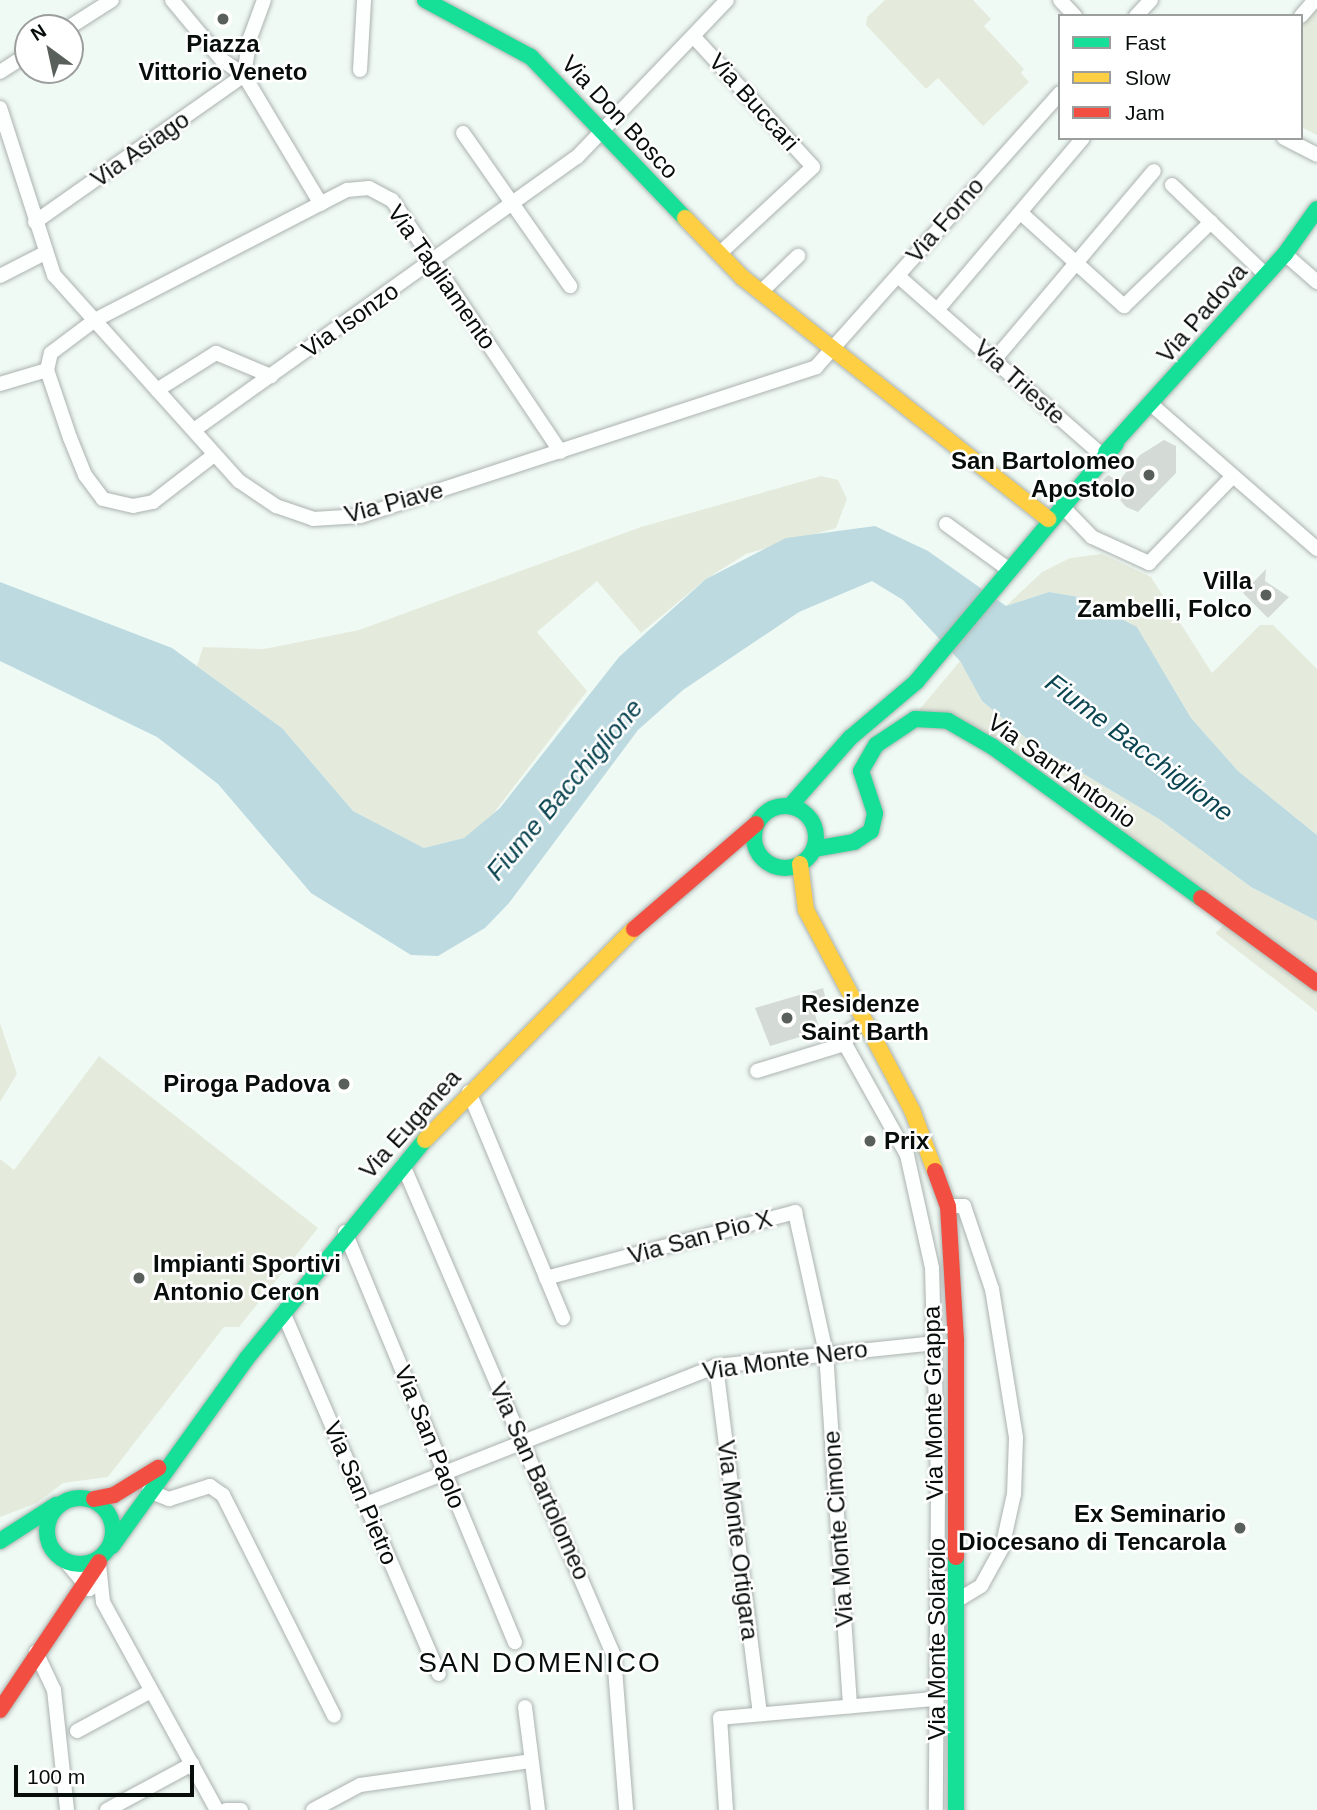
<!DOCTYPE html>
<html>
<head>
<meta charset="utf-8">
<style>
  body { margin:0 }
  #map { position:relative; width:1317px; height:1810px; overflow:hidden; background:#f0faf5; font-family:Arial,sans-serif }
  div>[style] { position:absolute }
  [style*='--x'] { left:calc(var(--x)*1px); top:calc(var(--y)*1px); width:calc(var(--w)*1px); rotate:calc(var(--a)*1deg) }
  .green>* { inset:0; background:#e5ebdc }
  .water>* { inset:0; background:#bcdae0 }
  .building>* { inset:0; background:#d4dbd6 }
  .roads { filter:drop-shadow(0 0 2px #abb2af) drop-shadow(0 0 2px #abb2af) }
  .street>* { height:14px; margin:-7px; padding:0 7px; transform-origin:7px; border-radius:7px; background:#fdfefe }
  .fast>* { height:16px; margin:-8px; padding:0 8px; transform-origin:8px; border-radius:8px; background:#16e098 }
  .fast>.ring { margin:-8px; padding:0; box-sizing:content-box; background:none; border:16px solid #16e098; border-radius:50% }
  .slow>* { height:16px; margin:-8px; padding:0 8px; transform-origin:8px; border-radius:8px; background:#ffcf43 }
  .jam>* { height:16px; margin:-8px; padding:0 8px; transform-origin:8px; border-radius:8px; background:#f24e42 }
  .dots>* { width:19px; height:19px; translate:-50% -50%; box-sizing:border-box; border:4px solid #fff; border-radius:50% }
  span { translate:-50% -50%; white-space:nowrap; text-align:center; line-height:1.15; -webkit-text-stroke:5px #fff; paint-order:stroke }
  .poi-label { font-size:24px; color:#070d0a; font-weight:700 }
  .right { translate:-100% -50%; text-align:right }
  .left { translate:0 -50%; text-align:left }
  .street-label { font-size:24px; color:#070d0a }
  .water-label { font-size:26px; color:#0a4551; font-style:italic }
  .quarter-label { font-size:28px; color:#070d0a; letter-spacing:2px }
  .legend { position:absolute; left:1058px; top:14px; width:245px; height:126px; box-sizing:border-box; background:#fff; border:2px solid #9c9e9d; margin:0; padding:9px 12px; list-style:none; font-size:21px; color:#070d0a }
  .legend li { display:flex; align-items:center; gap:14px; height:35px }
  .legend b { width:35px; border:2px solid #9c9e9d }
  .north { position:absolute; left:14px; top:14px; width:70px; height:70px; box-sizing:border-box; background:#fff; border:2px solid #9c9e9d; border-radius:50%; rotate:327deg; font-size:19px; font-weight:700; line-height:28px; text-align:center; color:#070d0a }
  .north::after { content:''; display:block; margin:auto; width:24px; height:32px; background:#59605c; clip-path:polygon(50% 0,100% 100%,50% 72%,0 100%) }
  .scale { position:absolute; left:14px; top:1765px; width:180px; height:32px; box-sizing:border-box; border:4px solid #070d0a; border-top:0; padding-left:9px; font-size:21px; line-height:24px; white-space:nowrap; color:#070d0a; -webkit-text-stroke:5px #fff; paint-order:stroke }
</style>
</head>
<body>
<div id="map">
  <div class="green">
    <i style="clip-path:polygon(885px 0,973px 0,991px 19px,984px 26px,1024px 69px,1021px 73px,1029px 82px,983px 126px,938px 78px,926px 89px,866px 25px,867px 17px)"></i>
    <i style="clip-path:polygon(1317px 4px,1317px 135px,1301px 127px,1301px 20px)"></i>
    <i style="clip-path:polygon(821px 476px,838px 480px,847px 499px,836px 528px,746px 554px,706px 579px,641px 633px,597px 581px,537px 632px,587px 691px,493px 814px,464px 838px,424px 848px,353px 811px,282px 728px,197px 666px,203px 647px,264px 649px,359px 630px,641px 527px)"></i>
    <i style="clip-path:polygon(1102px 554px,1151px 577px,1212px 673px,1260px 625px,1273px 625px,1317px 669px,1317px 835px,1238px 771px,1191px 718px,1137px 627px,1079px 597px,1049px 592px,1006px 606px,1042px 572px,1070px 558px)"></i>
    <i style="clip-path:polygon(960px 661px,982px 701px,1032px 743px,1159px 819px,1251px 887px,1317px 921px,1317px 1012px,1215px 933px,1230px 920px,1074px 806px,919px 710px)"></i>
    <i style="clip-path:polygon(0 1023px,17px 1074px,0 1102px)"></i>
    <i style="clip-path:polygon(99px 1056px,318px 1228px,239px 1327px,224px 1327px,108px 1477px,63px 1483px,37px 1503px,0 1517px,0 1159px,14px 1170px)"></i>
  </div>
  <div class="water">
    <i style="clip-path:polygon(875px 526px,928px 551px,1006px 606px,1049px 592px,1079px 597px,1137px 627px,1191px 718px,1238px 771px,1317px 835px,1317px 921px,1251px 887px,1159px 819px,1032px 743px,982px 701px,960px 661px,903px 600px,872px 581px,799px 612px,683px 690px,638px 730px,509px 903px,485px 928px,438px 956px,411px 955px,311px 893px,218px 784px,157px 737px,0 661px,0 582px,172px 648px,282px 728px,353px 811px,424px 848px,464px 838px,500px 808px,619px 657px,706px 579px,786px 538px)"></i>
  </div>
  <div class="building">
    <i style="clip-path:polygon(1164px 440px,1176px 446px,1176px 473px,1138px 512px,1126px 507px,1103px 480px,1108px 475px,1119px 481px,1140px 455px)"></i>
    <i style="clip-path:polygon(1266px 569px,1265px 581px,1289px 597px,1268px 618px,1243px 593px)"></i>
    <i style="clip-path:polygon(823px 988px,828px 1008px,814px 1011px,820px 1031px,770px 1046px,755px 1008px)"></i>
  </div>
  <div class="roads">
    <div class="street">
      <i style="--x:172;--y:0;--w:78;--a:50.2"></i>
      <i style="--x:222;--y:60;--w:27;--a:34"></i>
      <i style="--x:244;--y:75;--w:150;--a:59.2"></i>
      <i style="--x:1060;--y:0;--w:22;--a:47"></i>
      <i style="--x:1136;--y:16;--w:22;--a:-47"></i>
      <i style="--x:1301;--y:16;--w:21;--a:-49"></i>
      <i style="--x:68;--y:28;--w:52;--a:-32.5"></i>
      <i style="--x:694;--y:37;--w:176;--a:47.5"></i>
      <i style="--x:813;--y:167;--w:127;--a:137.2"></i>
      <i style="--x:360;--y:70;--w:70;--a:-86.7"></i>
      <i style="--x:0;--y:72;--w:33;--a:-33"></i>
      <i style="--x:0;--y:108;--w:176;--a:72.1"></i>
      <i style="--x:54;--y:275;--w:277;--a:48.1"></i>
      <i style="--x:239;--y:481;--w:45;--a:34"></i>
      <i style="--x:276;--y:506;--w:39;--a:19"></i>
      <i style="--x:313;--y:519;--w:48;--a:-3.6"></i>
      <i style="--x:361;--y:516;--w:479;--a:-18.1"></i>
      <i style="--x:816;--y:367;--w:367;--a:-48.3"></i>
      <i style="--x:463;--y:133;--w:187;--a:55"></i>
      <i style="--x:1284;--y:138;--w:37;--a:27"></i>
      <i style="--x:1172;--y:185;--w:130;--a:43.8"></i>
      <i style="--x:1021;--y:213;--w:139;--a:42.1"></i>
      <i style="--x:1124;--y:306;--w:121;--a:-44"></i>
      <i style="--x:35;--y:222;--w:256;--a:-35.1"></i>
      <i style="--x:244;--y:75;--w:37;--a:-81"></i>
      <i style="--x:250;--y:38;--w:40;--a:-69.8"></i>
      <i style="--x:1285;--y:254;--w:43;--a:41.2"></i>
      <i style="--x:0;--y:276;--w:51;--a:-27.1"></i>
      <i style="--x:898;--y:276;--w:271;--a:41.3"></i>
      <i style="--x:761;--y:292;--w:52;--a:-44.2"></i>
      <i style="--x:938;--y:309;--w:224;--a:-49.7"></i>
      <i style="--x:995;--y:359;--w:246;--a:-49.8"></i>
      <i style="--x:0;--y:384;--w:49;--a:-16.6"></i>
      <i style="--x:157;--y:390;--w:70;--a:-32.1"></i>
      <i style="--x:216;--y:353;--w:60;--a:22.7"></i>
      <i style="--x:1152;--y:405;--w:219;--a:41.1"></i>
      <i style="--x:194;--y:430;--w:470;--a:-35.5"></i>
      <i style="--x:577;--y:157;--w:217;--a:-46.3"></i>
      <i style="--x:214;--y:455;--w:77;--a:142.4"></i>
      <i style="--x:153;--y:502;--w:20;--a:169"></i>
      <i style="--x:133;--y:506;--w:31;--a:-167"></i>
      <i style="--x:103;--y:499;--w:30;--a:-127"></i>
      <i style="--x:85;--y:475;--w:40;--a:-112"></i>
      <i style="--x:70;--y:438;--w:72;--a:-108.7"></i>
      <i style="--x:47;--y:370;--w:17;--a:-77"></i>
      <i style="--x:51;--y:353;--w:55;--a:-36.9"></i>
      <i style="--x:95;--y:320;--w:284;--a:-27.3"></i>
      <i style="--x:347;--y:190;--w:22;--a:-5"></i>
      <i style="--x:369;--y:188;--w:26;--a:28"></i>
      <i style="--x:392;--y:200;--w:303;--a:56.2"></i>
      <i style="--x:1065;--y:509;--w:39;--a:46"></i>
      <i style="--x:1092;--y:537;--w:63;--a:24.5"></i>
      <i style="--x:1149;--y:563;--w:120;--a:-46"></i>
      <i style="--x:946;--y:524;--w:77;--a:36"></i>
      <i style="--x:866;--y:1022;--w:17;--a:152"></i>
      <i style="--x:851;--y:1030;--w:15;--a:113"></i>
      <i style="--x:845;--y:1044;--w:127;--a:60.8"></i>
      <i style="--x:907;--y:1155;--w:116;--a:77.5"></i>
      <i style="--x:932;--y:1268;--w:220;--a:88.4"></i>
      <i style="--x:938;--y:1488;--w:322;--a:90.4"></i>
      <i style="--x:757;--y:1071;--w:92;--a:-17.1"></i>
      <i style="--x:469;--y:1092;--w:245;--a:67.4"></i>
      <i style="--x:403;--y:1165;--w:534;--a:66.75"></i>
      <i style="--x:614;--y:1656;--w:154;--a:85.5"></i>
      <i style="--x:948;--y:1206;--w:16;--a:0"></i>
      <i style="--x:964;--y:1206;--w:88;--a:71.4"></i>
      <i style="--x:992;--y:1289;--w:151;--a:80.8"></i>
      <i style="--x:1016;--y:1438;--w:56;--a:92"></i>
      <i style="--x:1014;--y:1494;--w:55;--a:102.5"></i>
      <i style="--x:1002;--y:1548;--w:43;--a:118.9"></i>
      <i style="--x:981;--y:1586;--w:27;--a:149"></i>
      <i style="--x:345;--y:1232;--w:444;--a:67.5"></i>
      <i style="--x:546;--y:1278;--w:258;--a:-14.8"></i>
      <i style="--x:795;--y:1212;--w:144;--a:77.6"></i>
      <i style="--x:826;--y:1353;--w:354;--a:86.1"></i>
      <i style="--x:283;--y:1312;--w:394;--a:66.7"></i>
      <i style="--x:716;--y:1366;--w:351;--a:82.8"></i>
      <i style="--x:149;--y:1491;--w:22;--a:22"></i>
      <i style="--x:169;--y:1499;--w:43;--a:-17.6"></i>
      <i style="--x:210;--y:1486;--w:16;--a:35"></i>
      <i style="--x:223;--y:1495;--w:247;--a:63.3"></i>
      <i style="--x:366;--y:1504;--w:376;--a:-21.5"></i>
      <i style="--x:716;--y:1366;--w:221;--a:-6"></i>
      <i style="--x:68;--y:1564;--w:33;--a:50"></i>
      <i style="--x:99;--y:1564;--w:38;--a:84"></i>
      <i style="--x:103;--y:1602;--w:237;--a:61.3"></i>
      <i style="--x:36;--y:1652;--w:42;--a:64.7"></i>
      <i style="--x:54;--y:1690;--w:121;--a:83.8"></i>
      <i style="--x:525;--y:1707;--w:104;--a:82.8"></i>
      <i style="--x:77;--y:1731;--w:84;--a:-28.4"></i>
      <i style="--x:107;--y:1810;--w:97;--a:-28.4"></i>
      <i style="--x:226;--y:1810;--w:15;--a:0"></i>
      <i style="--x:313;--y:1810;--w:53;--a:-28"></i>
      <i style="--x:360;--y:1785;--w:172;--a:-8"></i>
      <i style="--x:726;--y:1810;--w:92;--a:-93.7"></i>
      <i style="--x:720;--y:1718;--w:216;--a:-5.1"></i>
    </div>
    <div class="fast">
      <i style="--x:425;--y:0;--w:120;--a:28.3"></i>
      <i style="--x:531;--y:57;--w:223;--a:46.3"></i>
      <i style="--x:1106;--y:452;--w:267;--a:-47.9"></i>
      <i style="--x:1285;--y:254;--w:55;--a:-54.6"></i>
      <i class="ring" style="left:754px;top:806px;width:46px;height:46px"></i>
      <i style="--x:790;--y:806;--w:91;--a:-48.6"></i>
      <i style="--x:850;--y:738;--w:87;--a:-40.3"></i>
      <i style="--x:916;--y:682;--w:311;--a:-50"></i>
      <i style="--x:814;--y:849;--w:41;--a:-9.9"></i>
      <i style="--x:854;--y:842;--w:20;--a:-33"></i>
      <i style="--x:871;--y:831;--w:18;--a:-77"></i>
      <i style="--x:875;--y:813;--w:44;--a:-108.4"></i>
      <i style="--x:861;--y:771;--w:30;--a:-60"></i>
      <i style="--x:876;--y:745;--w:47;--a:-33.7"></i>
      <i style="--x:915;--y:719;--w:33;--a:3"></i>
      <i style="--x:948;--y:721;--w:52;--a:30"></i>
      <i style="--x:993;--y:747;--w:257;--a:36"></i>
      <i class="ring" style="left:47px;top:1498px;width:50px;height:50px"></i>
      <i style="--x:0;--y:1541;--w:67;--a:-32.7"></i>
      <i style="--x:112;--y:1546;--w:231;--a:-54.3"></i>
      <i style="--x:247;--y:1358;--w:281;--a:-50.8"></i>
      <i style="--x:956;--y:1557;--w:253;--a:90"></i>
    </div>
    <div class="slow">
      <i style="--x:685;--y:218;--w:83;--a:46"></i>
      <i style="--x:743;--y:278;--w:389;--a:38.3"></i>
      <i style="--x:800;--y:864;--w:46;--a:82.6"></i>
      <i style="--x:806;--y:910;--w:226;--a:62.1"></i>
      <i style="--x:912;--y:1110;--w:65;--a:69.3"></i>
      <i style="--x:425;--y:1140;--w:297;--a:-45.3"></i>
    </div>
    <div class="jam">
      <i style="--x:1201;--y:898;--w:144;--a:36.2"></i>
      <i style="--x:634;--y:929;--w:161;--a:-40.7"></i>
      <i style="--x:935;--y:1171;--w:37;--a:70"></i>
      <i style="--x:948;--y:1206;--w:135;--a:86.6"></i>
      <i style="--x:956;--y:1341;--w:216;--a:90"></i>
      <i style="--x:94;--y:1499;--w:20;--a:-11"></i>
      <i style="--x:114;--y:1495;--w:52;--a:-31.5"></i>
      <i style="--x:0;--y:1710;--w:178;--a:-56.2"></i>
    </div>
  </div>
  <div class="dots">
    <i style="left:223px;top:19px;background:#59605c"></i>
    <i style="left:1149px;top:475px;background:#59605c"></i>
    <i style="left:1266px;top:595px;background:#59605c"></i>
    <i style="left:787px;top:1018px;background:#59605c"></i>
    <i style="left:344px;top:1084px;background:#59605c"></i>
    <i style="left:870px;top:1141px;background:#59605c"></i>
    <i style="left:139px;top:1278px;background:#59605c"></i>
    <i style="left:1240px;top:1528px;background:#59605c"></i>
  </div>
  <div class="poi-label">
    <span style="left:223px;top:58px">Piazza<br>Vittorio Veneto</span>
    <span class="right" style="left:1135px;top:475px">San Bartolomeo<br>Apostolo</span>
    <span class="right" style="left:1252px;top:595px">Villa<br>Zambelli, Folco</span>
    <span class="left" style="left:801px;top:1018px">Residenze<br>Saint Barth</span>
    <span class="right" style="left:330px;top:1084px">Piroga Padova</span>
    <span class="left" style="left:884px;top:1141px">Prix</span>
    <span class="left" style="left:153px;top:1278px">Impianti Sportivi<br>Antonio Ceron</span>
    <span class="right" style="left:1226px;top:1528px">Ex Seminario<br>Diocesano di Tencarola</span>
  </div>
  <div class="street-label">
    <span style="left:754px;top:102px;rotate:48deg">Via Buccari</span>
    <span style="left:620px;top:117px;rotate:47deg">Via Don Bosco</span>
    <span style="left:140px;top:149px;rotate:-35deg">Via Asiago</span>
    <span style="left:945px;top:220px;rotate:-49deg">Via Forno</span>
    <span style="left:442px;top:277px;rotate:55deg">Via Tagliamento</span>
    <span style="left:1202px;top:313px;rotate:-49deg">Via Padova</span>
    <span style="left:350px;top:320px;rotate:-35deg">Via Isonzo</span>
    <span style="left:1020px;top:382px;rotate:42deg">Via Trieste</span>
    <span style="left:394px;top:502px;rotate:-15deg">Via Piave</span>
    <span style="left:1062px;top:771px;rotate:36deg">Via Sant'Antonio</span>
    <span style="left:410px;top:1124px;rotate:-48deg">Via Euganea</span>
    <span style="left:700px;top:1237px;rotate:-15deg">Via San Pio X</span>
    <span style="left:785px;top:1360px;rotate:-8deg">Via Monte Nero</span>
    <span style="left:933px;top:1403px;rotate:-91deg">Via Monte Grappa</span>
    <span style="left:430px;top:1437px;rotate:68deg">Via San Paolo</span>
    <span style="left:540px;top:1481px;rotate:66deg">Via San Bartolomeo</span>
    <span style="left:361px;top:1493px;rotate:67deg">Via San Pietro</span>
    <span style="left:838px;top:1529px;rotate:-94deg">Via Monte Cimone</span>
    <span style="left:738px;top:1540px;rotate:83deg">Via Monte Ortigara</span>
    <span style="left:937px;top:1639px;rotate:-90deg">Via Monte Solarolo</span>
  </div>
  <div class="water-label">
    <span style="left:1139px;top:748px;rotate:37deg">Fiume Bacchiglione</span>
    <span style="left:565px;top:790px;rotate:-50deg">Fiume Bacchiglione</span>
  </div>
  <div class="quarter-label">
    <span style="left:540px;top:1663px">SAN DOMENICO</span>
  </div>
  <ul class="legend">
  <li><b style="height:9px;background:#16e098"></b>Fast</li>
  <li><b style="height:9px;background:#ffcf43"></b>Slow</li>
  <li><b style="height:9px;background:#f24e42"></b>Jam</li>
  </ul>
  <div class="north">N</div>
  <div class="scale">100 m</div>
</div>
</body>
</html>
